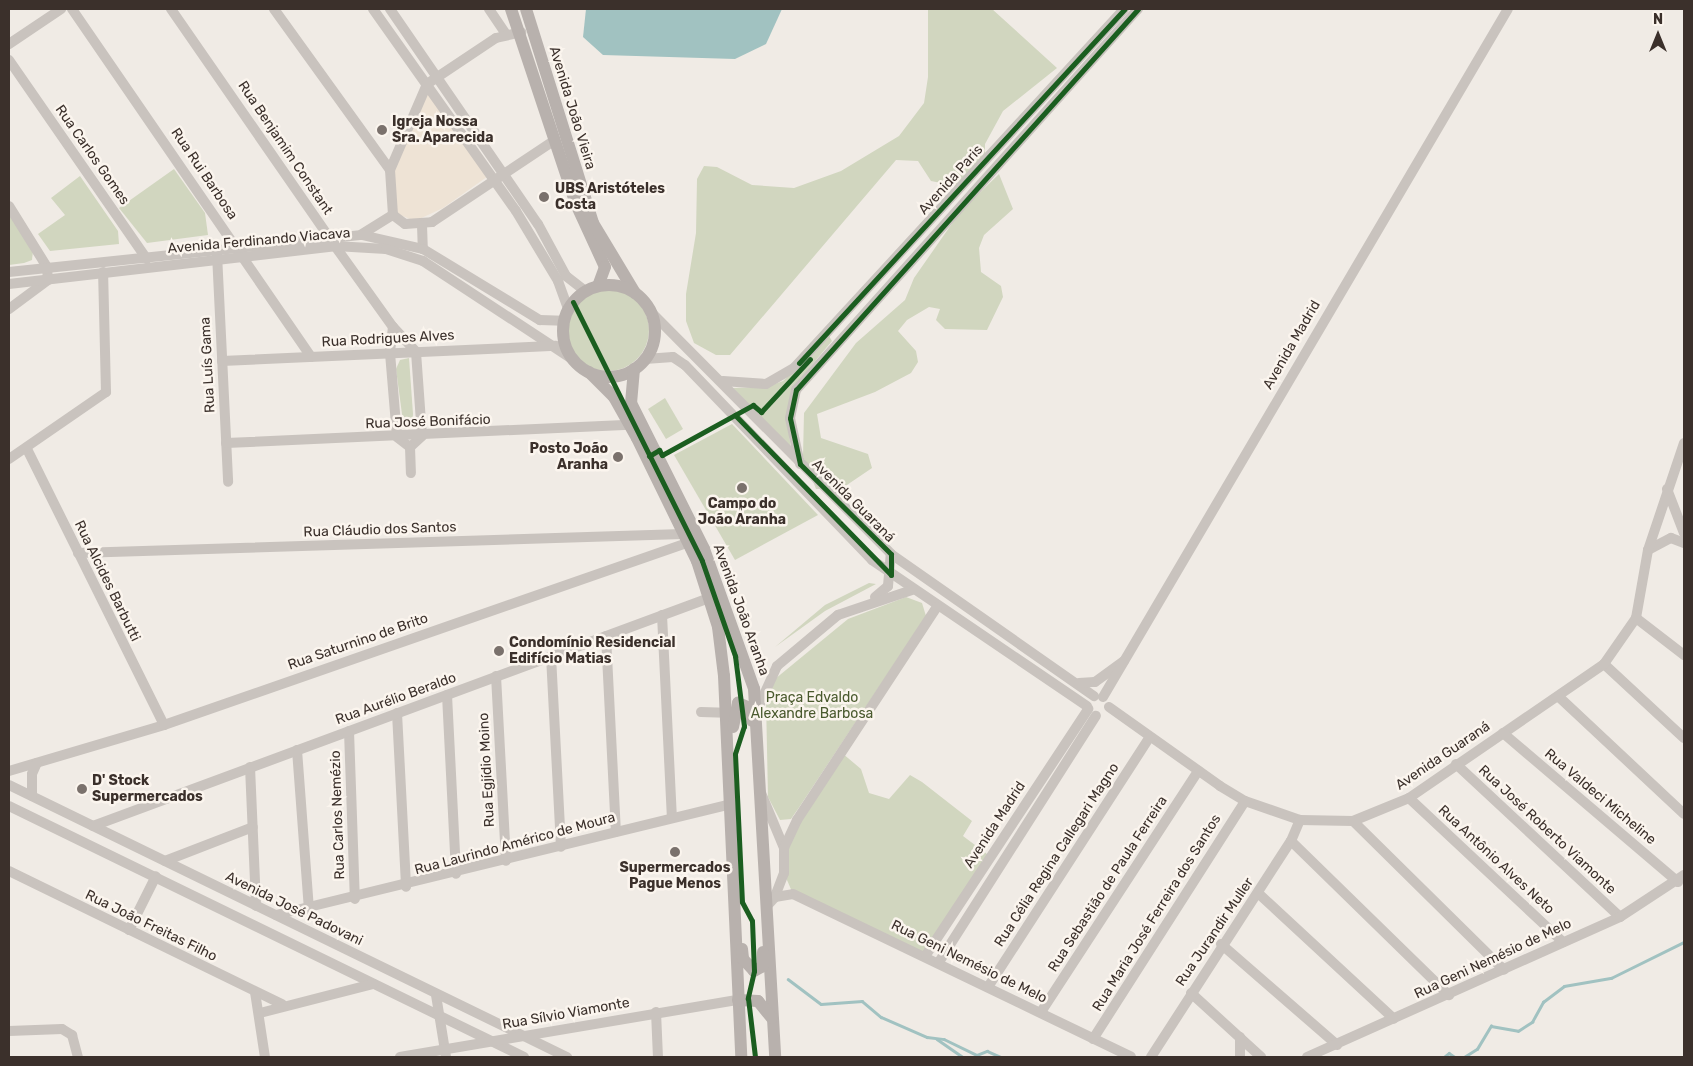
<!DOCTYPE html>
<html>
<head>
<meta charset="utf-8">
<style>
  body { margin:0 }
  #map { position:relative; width:1693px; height:1066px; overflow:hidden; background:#f0ebe5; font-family:Rubik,sans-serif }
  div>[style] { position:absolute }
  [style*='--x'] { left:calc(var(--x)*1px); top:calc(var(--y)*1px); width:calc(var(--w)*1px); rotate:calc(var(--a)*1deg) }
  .green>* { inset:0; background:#d1d6bf }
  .round { border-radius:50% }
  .plaza>* { inset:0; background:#eee3d5 }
  .water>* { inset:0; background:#a1c2c1 }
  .stream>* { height:2.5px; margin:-1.25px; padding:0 1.25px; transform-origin:1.25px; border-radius:1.25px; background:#a1c2c1 }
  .minor>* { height:10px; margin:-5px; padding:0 5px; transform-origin:5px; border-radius:5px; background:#c9c3be }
  .major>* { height:12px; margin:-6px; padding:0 6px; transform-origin:6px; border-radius:6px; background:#b8b1ad }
  .major>.ring { margin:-6px; padding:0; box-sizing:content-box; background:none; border:12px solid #b8b1ad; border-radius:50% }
  .cycleway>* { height:5px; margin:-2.5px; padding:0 2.5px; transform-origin:2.5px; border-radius:2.5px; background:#1b5e20 }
  .dots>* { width:14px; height:14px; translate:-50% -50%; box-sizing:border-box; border:2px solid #fbf5ee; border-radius:50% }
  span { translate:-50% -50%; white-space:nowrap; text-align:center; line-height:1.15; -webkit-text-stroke:5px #fbf5ee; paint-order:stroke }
  .street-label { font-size:14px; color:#3b302b }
  .poi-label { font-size:14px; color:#3b302b; font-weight:700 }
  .left { translate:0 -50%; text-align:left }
  .right { translate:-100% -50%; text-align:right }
  .park-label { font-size:14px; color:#4a5a2e }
  .frame { position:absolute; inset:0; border:10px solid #3b302b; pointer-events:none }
  .north { position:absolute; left:1633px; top:10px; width:50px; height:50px; -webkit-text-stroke:4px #fbf5ee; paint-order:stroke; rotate:0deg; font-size:14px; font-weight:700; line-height:20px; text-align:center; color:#3b302b }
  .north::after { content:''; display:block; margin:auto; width:18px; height:22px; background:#3b302b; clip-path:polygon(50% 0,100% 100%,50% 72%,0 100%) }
</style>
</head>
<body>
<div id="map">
  <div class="green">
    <i style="clip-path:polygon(928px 9px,992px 9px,1057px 68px,1003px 111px,985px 144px,985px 157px,956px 186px,931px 181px,918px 161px,896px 160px,730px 355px,716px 355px,694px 343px,686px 321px,686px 294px,696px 233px,697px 179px,704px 166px,717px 167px,752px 185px,794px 188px,841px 171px,899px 136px,924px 103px,928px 77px)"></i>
    <i style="clip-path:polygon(174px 169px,205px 213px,208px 235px,147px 243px,119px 208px)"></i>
    <i style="clip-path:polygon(999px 174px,1013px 209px,984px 235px,979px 248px,981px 272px,1001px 286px,1003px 297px,987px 330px,945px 329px,936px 320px,940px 309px,929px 307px,907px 320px,898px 331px,916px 351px,918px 362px,911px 373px,875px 392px,817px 414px,821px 438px,868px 454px,872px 468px,841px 489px,816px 489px,803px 456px,804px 413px,856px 343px,905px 300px,914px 278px,960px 212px)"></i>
    <i style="clip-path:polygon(80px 176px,118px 231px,119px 244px,50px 251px,38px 234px,65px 215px,51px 198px)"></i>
    <i style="clip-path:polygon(9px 214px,33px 251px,32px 260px,24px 263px,9px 265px)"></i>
    <i class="round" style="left:567px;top:289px;width:82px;height:82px"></i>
    <i style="clip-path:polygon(829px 336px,832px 341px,800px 379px,787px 418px,791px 450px,733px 388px,766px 387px,783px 381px)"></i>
    <i style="clip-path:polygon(409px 358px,413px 414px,412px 426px,404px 429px,396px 369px,400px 360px)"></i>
    <i style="clip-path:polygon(665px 398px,683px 429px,666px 439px,648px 409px)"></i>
    <i style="clip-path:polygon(732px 424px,818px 515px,735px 560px,674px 455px)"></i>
    <i style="clip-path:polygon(869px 583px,876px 584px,825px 611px,775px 647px,825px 605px)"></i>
    <i style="clip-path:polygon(906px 597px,922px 603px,926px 616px,800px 806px,791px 819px,780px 820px,768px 797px,766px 701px,775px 679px,848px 619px)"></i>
    <i style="clip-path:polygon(842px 753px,861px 769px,869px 793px,889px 799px,910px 775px,922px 782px,972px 821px,963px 836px,991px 857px,926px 955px,793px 894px,784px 873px,784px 848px)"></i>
  </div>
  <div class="plaza">
    <i style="clip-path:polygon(426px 83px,491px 174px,443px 208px,415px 221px,390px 211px,388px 168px)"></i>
  </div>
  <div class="water">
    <i style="clip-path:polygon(586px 9px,782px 9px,766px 44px,735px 59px,603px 55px,583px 37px)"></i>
  </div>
  <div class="stream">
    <i style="--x:788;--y:979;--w:41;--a:37.1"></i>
    <i style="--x:821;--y:1004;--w:41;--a:-4.2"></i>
    <i style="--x:862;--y:1001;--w:25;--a:40"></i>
    <i style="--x:881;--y:1017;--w:50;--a:23.5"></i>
    <i style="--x:927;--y:1037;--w:17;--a:7"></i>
    <i style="--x:944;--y:1039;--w:37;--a:26"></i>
    <i style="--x:977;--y:1055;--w:11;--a:-22"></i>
    <i style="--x:987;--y:1051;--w:15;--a:23"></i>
    <i style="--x:937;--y:1039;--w:32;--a:35"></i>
    <i style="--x:1444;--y:1057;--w:6;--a:-39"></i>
    <i style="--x:1449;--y:1053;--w:7;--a:34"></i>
    <i style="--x:1464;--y:1057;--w:15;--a:-32"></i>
    <i style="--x:1477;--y:1049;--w:27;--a:-59"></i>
    <i style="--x:1491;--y:1026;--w:27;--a:10"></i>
    <i style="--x:1518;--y:1031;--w:17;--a:-33"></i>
    <i style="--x:1532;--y:1022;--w:23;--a:-61"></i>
    <i style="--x:1543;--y:1002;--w:26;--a:-37"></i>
    <i style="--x:1564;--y:986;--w:48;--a:-9.7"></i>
    <i style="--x:1611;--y:978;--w:81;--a:-26.3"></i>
  </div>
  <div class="minor">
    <i style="--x:72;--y:9;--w:422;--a:55.5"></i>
    <i style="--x:171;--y:9;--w:288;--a:55.3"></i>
    <i style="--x:335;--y:246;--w:100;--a:54.4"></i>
    <i style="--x:393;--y:327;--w:34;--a:47"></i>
    <i style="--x:416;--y:352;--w:84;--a:85.9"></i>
    <i style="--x:422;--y:436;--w:16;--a:137"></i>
    <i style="--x:274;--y:9;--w:198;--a:54.2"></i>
    <i style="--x:373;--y:9;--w:247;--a:54.7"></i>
    <i style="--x:516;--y:211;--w:82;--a:59"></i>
    <i style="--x:558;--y:281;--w:30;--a:70"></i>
    <i style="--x:390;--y:9;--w:261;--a:55.5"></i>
    <i style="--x:538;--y:224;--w:59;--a:61.7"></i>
    <i style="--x:566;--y:276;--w:24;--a:38"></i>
    <i style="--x:489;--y:9;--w:29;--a:56"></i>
    <i style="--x:9;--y:44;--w:63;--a:-33.9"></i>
    <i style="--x:9;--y:60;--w:242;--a:55.3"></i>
    <i style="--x:9;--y:206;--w:72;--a:58.1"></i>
    <i style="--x:47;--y:267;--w:13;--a:86"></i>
    <i style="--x:48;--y:280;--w:49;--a:143.4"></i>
    <i style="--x:393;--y:215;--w:45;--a:-93.8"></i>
    <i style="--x:390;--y:170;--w:94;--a:-66.7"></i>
    <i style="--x:427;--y:84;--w:83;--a:-33.7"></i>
    <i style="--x:496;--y:38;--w:26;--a:-13"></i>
    <i style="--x:393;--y:215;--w:15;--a:37"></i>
    <i style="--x:405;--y:224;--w:27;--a:-4"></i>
    <i style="--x:432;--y:222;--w:148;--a:-33.7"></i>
    <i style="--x:422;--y:225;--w:24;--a:88"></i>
    <i style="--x:362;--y:234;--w:36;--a:-32"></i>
    <i style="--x:217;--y:254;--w:228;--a:87.2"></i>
    <i style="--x:9;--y:272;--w:355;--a:-6"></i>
    <i style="--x:362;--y:235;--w:63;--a:12.9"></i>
    <i style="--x:423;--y:249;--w:137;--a:31.3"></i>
    <i style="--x:540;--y:320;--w:23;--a:2"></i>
    <i style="--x:9;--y:284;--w:328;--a:-6.6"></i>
    <i style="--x:335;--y:246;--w:51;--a:3.4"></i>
    <i style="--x:386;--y:249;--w:39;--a:18"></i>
    <i style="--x:423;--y:261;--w:178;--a:33.3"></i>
    <i style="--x:651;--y:312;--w:341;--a:45.2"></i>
    <i style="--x:891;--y:554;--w:248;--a:35"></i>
    <i style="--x:393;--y:327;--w:26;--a:97"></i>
    <i style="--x:390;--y:353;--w:84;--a:85.2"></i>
    <i style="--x:397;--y:437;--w:16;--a:38"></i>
    <i style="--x:410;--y:447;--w:26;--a:88"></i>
    <i style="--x:645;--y:359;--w:28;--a:-4"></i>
    <i style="--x:673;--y:357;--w:14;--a:34"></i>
    <i style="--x:685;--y:365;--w:270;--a:46.2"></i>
    <i style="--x:872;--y:560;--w:260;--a:34.2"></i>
    <i style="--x:222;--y:361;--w:334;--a:-2.6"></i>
    <i style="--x:723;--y:381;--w:43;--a:4"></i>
    <i style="--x:766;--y:384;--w:34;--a:-30"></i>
    <i style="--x:795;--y:367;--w:486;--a:-47.4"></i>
    <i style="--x:226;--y:443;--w:404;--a:-2.6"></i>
    <i style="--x:27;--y:449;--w:308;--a:63.6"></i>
    <i style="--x:9;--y:459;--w:118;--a:-34.6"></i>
    <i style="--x:106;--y:392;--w:120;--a:-91.4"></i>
    <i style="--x:800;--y:464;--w:47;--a:-102.3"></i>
    <i style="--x:790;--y:418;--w:29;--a:-78"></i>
    <i style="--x:796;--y:390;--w:512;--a:-48.09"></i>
    <i style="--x:1667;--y:489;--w:47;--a:68.9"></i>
    <i style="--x:1648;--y:550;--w:26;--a:-28"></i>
    <i style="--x:1671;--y:538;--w:14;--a:21"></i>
    <i style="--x:78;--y:553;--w:605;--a:-1.8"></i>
    <i style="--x:875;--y:597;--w:17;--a:-40"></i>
    <i style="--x:888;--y:586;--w:32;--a:-85"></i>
    <i style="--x:662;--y:615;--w:203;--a:87.2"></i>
    <i style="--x:1636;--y:618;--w:61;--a:37.6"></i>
    <i style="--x:606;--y:636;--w:196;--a:87.1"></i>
    <i style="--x:551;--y:656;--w:191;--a:87"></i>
    <i style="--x:1604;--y:664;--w:109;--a:42.8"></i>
    <i style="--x:496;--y:676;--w:185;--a:86.9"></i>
    <i style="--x:1079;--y:683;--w:16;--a:-4"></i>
    <i style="--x:1095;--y:682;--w:36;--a:-36"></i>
    <i style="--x:447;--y:695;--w:179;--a:87.1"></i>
    <i style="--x:1103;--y:697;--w:798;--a:-59.52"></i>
    <i style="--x:1559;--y:697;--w:171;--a:43.1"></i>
    <i style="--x:1109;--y:707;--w:136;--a:35.4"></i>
    <i style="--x:1220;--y:786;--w:29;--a:31"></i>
    <i style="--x:1245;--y:801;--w:58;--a:19.1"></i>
    <i style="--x:1300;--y:820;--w:53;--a:1.1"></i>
    <i style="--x:1353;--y:821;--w:61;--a:-22.3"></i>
    <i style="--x:1409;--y:798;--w:237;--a:-34.5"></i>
    <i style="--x:1604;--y:664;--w:56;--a:-55.2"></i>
    <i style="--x:1636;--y:618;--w:69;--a:-80"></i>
    <i style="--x:1648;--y:550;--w:113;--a:-71.4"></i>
    <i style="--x:758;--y:708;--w:46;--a:-65.7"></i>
    <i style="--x:777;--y:666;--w:80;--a:-39.9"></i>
    <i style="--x:838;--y:615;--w:78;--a:-18.7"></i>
    <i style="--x:701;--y:712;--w:24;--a:2"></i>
    <i style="--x:397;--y:713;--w:174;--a:87"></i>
    <i style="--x:349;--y:731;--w:168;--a:88"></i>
    <i style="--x:1503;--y:733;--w:230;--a:40.4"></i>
    <i style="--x:297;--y:750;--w:160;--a:85.7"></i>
    <i style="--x:1456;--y:764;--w:224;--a:43"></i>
    <i style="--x:250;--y:767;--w:139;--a:87.5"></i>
    <i style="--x:9;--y:771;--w:162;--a:-16.5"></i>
    <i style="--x:164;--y:725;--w:554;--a:-19.19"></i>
    <i style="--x:9;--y:785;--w:621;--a:25.99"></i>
    <i style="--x:761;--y:793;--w:60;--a:67.3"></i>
    <i style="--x:784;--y:848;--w:25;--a:90"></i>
    <i style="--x:784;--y:873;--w:26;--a:111"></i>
    <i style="--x:32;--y:796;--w:22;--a:-90"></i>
    <i style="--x:32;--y:774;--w:12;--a:-66"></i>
    <i style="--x:1409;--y:798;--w:211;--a:43.1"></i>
    <i style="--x:9;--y:806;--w:573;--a:25.98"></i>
    <i style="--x:1353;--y:821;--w:212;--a:44.6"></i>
    <i style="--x:93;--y:826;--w:657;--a:-20.31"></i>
    <i style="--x:1291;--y:841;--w:221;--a:44.3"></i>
    <i style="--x:784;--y:848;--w:31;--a:-65"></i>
    <i style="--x:797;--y:820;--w:255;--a:-56.7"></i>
    <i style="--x:165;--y:861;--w:94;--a:-21.1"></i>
    <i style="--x:9;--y:871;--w:304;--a:26"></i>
    <i style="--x:1258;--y:893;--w:185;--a:42.8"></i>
    <i style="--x:767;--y:906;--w:12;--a:-48"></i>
    <i style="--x:775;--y:897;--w:18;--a:-9"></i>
    <i style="--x:793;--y:894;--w:375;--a:25.7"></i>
    <i style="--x:276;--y:915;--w:465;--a:-13.7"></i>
    <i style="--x:129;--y:930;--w:60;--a:-63.4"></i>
    <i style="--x:1221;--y:944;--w:154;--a:41"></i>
    <i style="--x:926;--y:955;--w:295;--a:-56.6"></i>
    <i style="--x:939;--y:962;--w:292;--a:-57.5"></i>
    <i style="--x:988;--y:987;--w:297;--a:-57.1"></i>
    <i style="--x:255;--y:992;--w:66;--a:81.3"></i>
    <i style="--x:1191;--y:993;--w:95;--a:42.4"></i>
    <i style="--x:436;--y:995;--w:63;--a:80.8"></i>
    <i style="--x:656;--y:1012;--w:45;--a:87.5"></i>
    <i style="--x:1041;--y:1012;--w:288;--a:-56.9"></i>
    <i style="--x:260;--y:1013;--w:117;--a:-14.4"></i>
    <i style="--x:9;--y:1031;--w:53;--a:-2.2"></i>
    <i style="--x:62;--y:1029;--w:12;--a:31"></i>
    <i style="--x:72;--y:1035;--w:23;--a:75"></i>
    <i style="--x:1240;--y:1037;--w:20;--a:90"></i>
    <i style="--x:1093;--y:1039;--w:282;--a:-57.4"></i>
    <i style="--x:400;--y:1057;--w:343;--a:-9.6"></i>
    <i style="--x:1151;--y:1057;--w:257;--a:-57.1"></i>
    <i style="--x:1291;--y:841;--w:23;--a:-67"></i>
    <i style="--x:1307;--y:1057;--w:343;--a:-24.1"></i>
    <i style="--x:1620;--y:917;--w:77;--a:-33.3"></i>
  </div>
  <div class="major">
    <i style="--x:511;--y:9;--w:206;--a:71.6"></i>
    <i style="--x:576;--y:204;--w:69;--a:65.3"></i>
    <i style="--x:605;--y:267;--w:20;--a:110"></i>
    <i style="--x:526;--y:9;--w:224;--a:72.6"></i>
    <i style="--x:593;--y:223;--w:82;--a:59"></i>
    <i class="ring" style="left:563px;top:285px;width:80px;height:80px"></i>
    <i style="--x:634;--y:369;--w:34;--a:95"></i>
    <i style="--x:631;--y:403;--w:163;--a:63.4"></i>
    <i style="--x:704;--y:549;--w:149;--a:70.3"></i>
    <i style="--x:754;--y:689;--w:369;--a:86.7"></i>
    <i style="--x:589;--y:372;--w:35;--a:45"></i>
    <i style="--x:614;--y:397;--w:47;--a:60.7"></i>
    <i style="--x:637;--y:438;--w:137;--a:64"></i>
    <i style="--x:697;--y:561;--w:69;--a:72.3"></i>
    <i style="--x:718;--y:627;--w:49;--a:83"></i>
    <i style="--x:724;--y:676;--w:381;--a:87.4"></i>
    <i style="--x:733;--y:727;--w:25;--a:-78"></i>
    <i style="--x:738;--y:703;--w:13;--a:23"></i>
    <i style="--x:750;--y:708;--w:13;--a:81"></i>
    <i style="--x:742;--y:949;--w:10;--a:84"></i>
    <i style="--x:743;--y:959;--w:16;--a:47"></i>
    <i style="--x:754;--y:971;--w:10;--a:-29"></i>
    <i style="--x:763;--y:966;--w:14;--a:-90"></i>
    <i style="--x:738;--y:1000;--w:20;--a:3"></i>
    <i style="--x:758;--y:1001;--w:22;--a:51"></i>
  </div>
  <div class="cycleway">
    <i style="--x:573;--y:302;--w:289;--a:63.5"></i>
    <i style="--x:702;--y:561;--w:101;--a:70.8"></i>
    <i style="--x:735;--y:656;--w:71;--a:82.7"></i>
    <i style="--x:744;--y:726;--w:29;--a:108"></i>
    <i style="--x:735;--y:754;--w:148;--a:87.3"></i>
    <i style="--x:742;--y:902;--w:21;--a:62"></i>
    <i style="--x:752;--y:921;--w:50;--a:87.7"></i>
    <i style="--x:754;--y:971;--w:28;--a:103"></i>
    <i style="--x:748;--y:998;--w:59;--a:83.2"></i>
    <i style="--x:799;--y:363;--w:481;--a:-47.4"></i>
    <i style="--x:735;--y:415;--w:223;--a:45.7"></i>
    <i style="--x:649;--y:456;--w:12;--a:-31"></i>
    <i style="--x:659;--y:450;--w:6;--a:59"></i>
    <i style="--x:662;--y:455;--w:104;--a:-28.8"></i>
    <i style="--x:753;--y:405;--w:11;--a:41"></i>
    <i style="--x:761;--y:412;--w:72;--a:-47.2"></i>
    <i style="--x:891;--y:575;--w:21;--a:-90"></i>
    <i style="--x:891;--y:554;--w:128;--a:-135.3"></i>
    <i style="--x:800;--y:464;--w:47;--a:-102.3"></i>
    <i style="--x:790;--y:418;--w:29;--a:-78"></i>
    <i style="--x:796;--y:390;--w:512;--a:-48.09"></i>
  </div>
  <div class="dots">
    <i style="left:382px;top:130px;background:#7a716c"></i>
    <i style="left:544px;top:197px;background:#7a716c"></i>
    <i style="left:618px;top:457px;background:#7a716c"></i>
    <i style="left:742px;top:488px;background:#7a716c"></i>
    <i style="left:499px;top:651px;background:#7a716c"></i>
    <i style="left:82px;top:789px;background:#7a716c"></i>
    <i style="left:675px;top:852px;background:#7a716c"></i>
  </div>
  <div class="street-label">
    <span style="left:572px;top:108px;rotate:73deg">Avenida João Vieira</span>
    <span style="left:285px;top:148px;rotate:56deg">Rua Benjamim Constant</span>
    <span style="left:92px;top:155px;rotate:55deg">Rua Carlos Gomes</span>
    <span style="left:204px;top:174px;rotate:56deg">Rua Rui Barbosa</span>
    <span style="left:951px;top:180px;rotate:-48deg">Avenida Paris</span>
    <span style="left:259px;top:241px;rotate:-5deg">Avenida Ferdinando Viacava</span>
    <span style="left:388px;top:339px;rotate:-3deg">Rua Rodrigues Alves</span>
    <span style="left:1292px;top:345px;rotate:-60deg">Avenida Madrid</span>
    <span style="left:208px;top:365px;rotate:-93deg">Rua Luís Gama</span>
    <span style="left:428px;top:422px;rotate:-2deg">Rua José Bonifácio</span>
    <span style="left:853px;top:501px;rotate:45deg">Avenida Guaraná</span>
    <span style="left:380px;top:530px;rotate:-2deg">Rua Cláudio dos Santos</span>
    <span style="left:107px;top:581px;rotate:64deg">Rua Alcides Barbutti</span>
    <span style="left:741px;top:610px;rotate:70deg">Avenida João Aranha</span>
    <span style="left:358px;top:642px;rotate:-19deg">Rua Saturnino de Brito</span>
    <span style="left:396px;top:699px;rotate:-20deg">Rua Aurélio Beraldo</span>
    <span style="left:1443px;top:756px;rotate:-34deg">Avenida Guaraná</span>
    <span style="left:487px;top:770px;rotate:-93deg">Rua Egjídio Moino</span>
    <span style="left:1600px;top:797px;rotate:40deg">Rua Valdeci Micheline</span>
    <span style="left:338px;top:815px;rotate:-92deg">Rua Carlos Nemézio</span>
    <span style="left:995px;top:825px;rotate:-57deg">Avenida Madrid</span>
    <span style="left:1547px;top:830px;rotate:43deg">Rua José Roberto Viamonte</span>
    <span style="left:515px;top:844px;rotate:-15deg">Rua Laurindo Américo de Moura</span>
    <span style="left:1057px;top:855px;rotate:-57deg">Rua Célia Regina Callegari Magno</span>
    <span style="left:1496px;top:860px;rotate:43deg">Rua Antônio Alves Neto</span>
    <span style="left:1108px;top:884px;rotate:-57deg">Rua Sebastião de Paula Ferreira</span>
    <span style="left:294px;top:909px;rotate:26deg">Avenida José Padovani</span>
    <span style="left:1157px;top:913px;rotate:-58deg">Rua Maria José Ferreira dos Santos</span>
    <span style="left:151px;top:926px;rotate:26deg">Rua João Freitas Filho</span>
    <span style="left:1215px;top:932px;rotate:-56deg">Rua Jurandir Muller</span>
    <span style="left:1493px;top:959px;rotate:-25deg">Rua Geni Nemésio de Melo</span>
    <span style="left:969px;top:962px;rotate:26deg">Rua Geni Nemésio de Melo</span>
    <span style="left:566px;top:1014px;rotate:-10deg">Rua Sílvio Viamonte</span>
  </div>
  <div class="poi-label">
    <span class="left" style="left:392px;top:130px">Igreja Nossa<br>Sra. Aparecida</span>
    <span class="left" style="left:555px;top:197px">UBS Aristóteles<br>Costa</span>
    <span class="right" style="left:608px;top:457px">Posto João<br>Aranha</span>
    <span style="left:742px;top:512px">Campo do<br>João Aranha</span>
    <span class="left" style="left:509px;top:651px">Condomínio Residencial<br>Edifício Matias</span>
    <span class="left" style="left:92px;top:789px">D' Stock<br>Supermercados</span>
    <span style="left:675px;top:876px">Supermercados<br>Pague Menos</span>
  </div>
  <div class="park-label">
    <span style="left:812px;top:706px">Praça Edvaldo<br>Alexandre Barbosa</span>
  </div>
  <div class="frame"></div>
  <div class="north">N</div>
</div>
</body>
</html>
